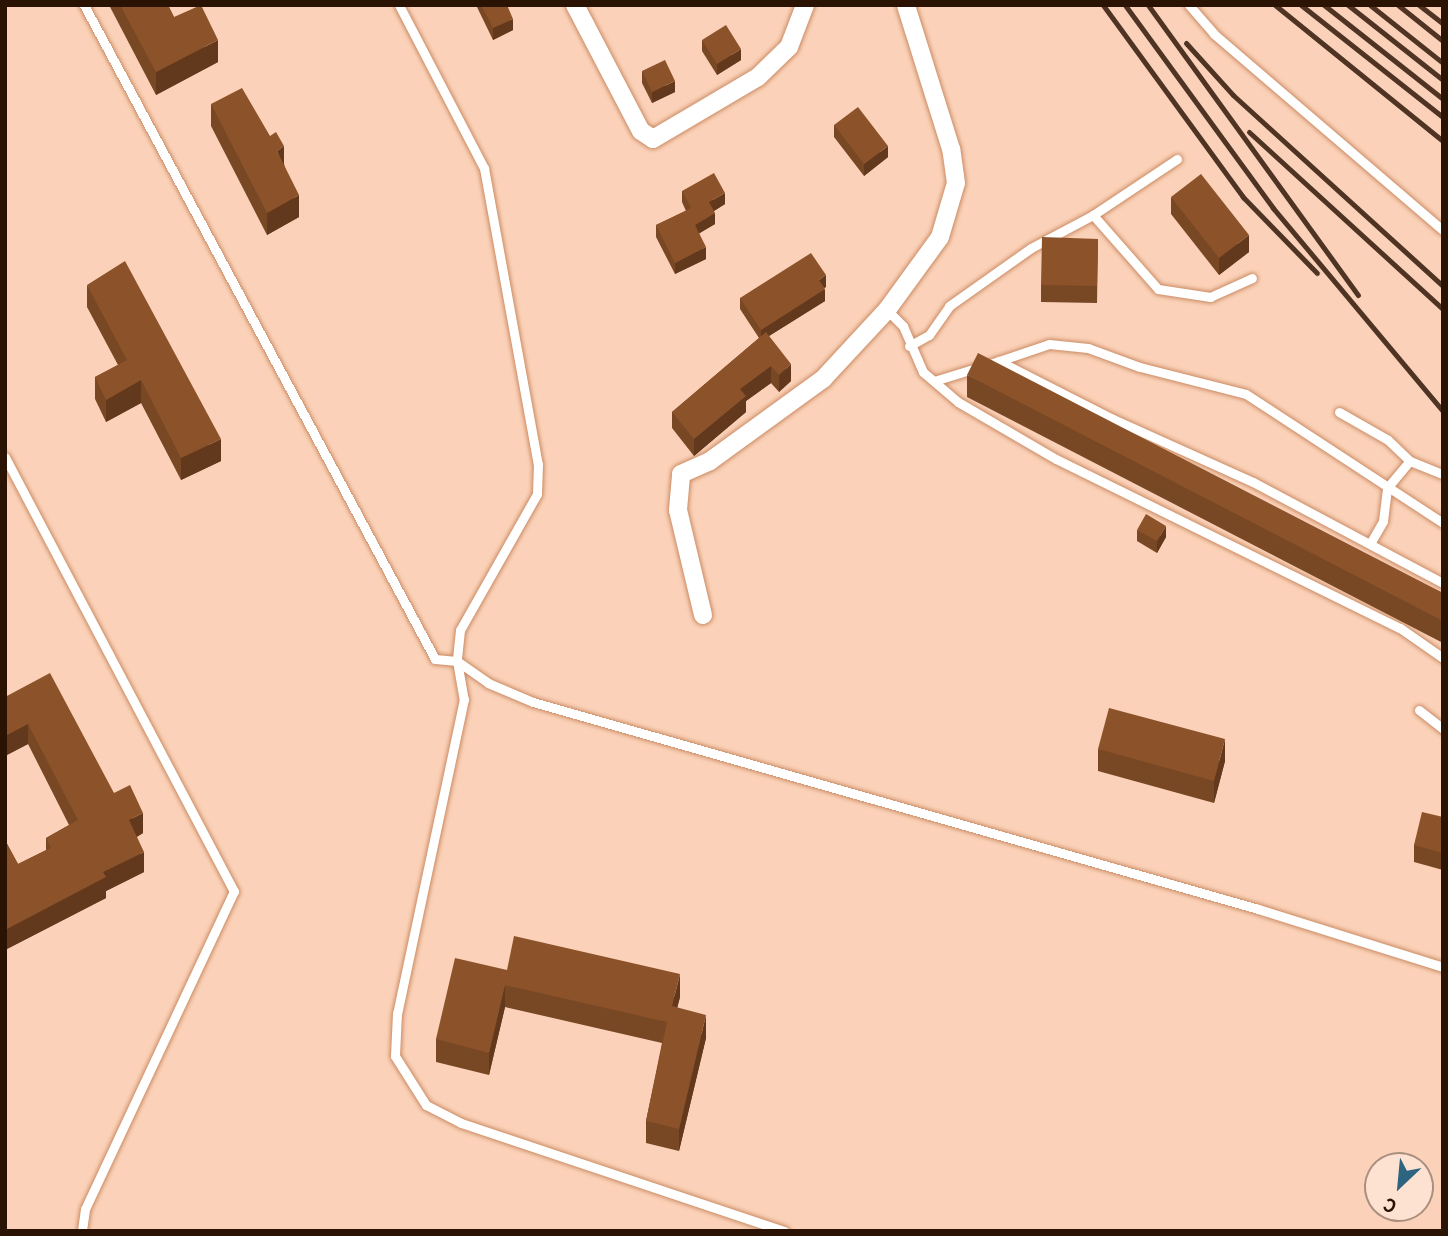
<!DOCTYPE html>
<html>
<head>
<meta charset="utf-8">
<style>
  body { margin:0 }
  #map { position:relative; width:1448px; height:1236px; overflow:hidden; background:#fbd2b9; font-family:Overpass,sans-serif }
  div>[style] { position:absolute }
  [style*='--x'] { left:calc(var(--x)*1px); top:calc(var(--y)*1px); width:calc(var(--w)*1px); rotate:calc(var(--a)*1deg) }
  .roads { filter:drop-shadow(0 0 2px #cb8b63) drop-shadow(0 0 2px #cb8b63) }
  .service>* { height:9px; margin:-4.5px; padding:0 4.5px; transform-origin:4.5px; border-radius:4.5px; background:#fff }
  .minor>* { height:18px; margin:-9px; padding:0 9px; transform-origin:9px; border-radius:9px; background:#fff }
  .rail>* { height:5px; margin:-2.5px; padding:0 2.5px; transform-origin:2.5px; border-radius:2.5px; background:#4f3424 }
  .wall>* { inset:0; background:#784724 }
  .shaded-wall>* { inset:0; background:#62391d }
  .building>* { inset:0; background:#8c522a }
  span { translate:-50% -50%; white-space:nowrap; text-align:center; line-height:1.15; -webkit-text-stroke:7px #fee2d1; paint-order:stroke }
  .frame { position:absolute; inset:0; border:7px solid #2b1304; pointer-events:none }
  .north { position:absolute; left:1364px; top:1152px; width:70px; height:70px; box-sizing:border-box; background:#fee2d1; border:2px solid #aa8f7f; border-radius:50%; rotate:206deg; font-size:19px; font-weight:700; line-height:28px; text-align:center; color:#2b1304 }
  .north::after { content:''; display:block; margin:auto; width:24px; height:32px; background:#2e647f; clip-path:polygon(50% 0,100% 100%,50% 72%,0 100%) }
</style>
</head>
<body>
<div id="map">
  <div class="roads">
    <div class="service">
      <i style="--x:84;--y:5;--w:742;--a:61.78"></i>
      <i style="--x:435;--y:659;--w:22;--a:5"></i>
      <i style="--x:457;--y:661;--w:39;--a:80"></i>
      <i style="--x:464;--y:699;--w:321;--a:102"></i>
      <i style="--x:397;--y:1013;--w:43;--a:92.7"></i>
      <i style="--x:395;--y:1056;--w:58;--a:57.7"></i>
      <i style="--x:426;--y:1105;--w:39;--a:27"></i>
      <i style="--x:461;--y:1123;--w:341;--a:18.5"></i>
      <i style="--x:399;--y:5;--w:184;--a:62.5"></i>
      <i style="--x:484;--y:168;--w:301;--a:79.7"></i>
      <i style="--x:538;--y:464;--w:30;--a:92"></i>
      <i style="--x:537;--y:494;--w:156;--a:119.5"></i>
      <i style="--x:460;--y:630;--w:31;--a:96"></i>
      <i style="--x:457;--y:661;--w:38;--a:35"></i>
      <i style="--x:488;--y:683;--w:49;--a:22.9"></i>
      <i style="--x:533;--y:702;--w:754;--a:15.93"></i>
      <i style="--x:1258;--y:909;--w:194;--a:17.4"></i>
      <i style="--x:1189;--y:5;--w:38;--a:49"></i>
      <i style="--x:1214;--y:34;--w:301;--a:40.6"></i>
      <i style="--x:1093;--y:215;--w:101;--a:-33.7"></i>
      <i style="--x:887;--y:310;--w:23;--a:45"></i>
      <i style="--x:903;--y:326;--w:50;--a:66.5"></i>
      <i style="--x:923;--y:372;--w:46;--a:40.6"></i>
      <i style="--x:958;--y:402;--w:113;--a:30.2"></i>
      <i style="--x:1056;--y:459;--w:383;--a:26.2"></i>
      <i style="--x:1400;--y:628;--w:52;--a:34.9"></i>
      <i style="--x:909;--y:346;--w:23;--a:-29"></i>
      <i style="--x:929;--y:335;--w:35;--a:-55"></i>
      <i style="--x:949;--y:306;--w:100;--a:-35.3"></i>
      <i style="--x:1031;--y:248;--w:70;--a:-28"></i>
      <i style="--x:1093;--y:215;--w:98;--a:48.7"></i>
      <i style="--x:1158;--y:289;--w:53;--a:8.7"></i>
      <i style="--x:1210;--y:297;--w:46;--a:-24.3"></i>
      <i style="--x:999;--y:361;--w:53;--a:-18.8"></i>
      <i style="--x:1049;--y:344;--w:39;--a:6"></i>
      <i style="--x:1088;--y:348;--w:55;--a:20.1"></i>
      <i style="--x:1140;--y:367;--w:109;--a:14.3"></i>
      <i style="--x:1246;--y:394;--w:235;--a:33.2"></i>
      <i style="--x:934;--y:381;--w:68;--a:-17.1"></i>
      <i style="--x:999;--y:361;--w:126;--a:27"></i>
      <i style="--x:1111;--y:418;--w:156;--a:24.3"></i>
      <i style="--x:1253;--y:482;--w:215;--a:28"></i>
      <i style="--x:1339;--y:412;--w:56;--a:29.7"></i>
      <i style="--x:1388;--y:440;--w:30;--a:44"></i>
      <i style="--x:1410;--y:461;--w:35;--a:22"></i>
      <i style="--x:5;--y:457;--w:491;--a:62.2"></i>
      <i style="--x:234;--y:891;--w:351;--a:115.1"></i>
      <i style="--x:85;--y:1209;--w:22;--a:98"></i>
      <i style="--x:1371;--y:542;--w:24;--a:-60"></i>
      <i style="--x:1383;--y:521;--w:33;--a:-83"></i>
      <i style="--x:1387;--y:488;--w:35;--a:-50"></i>
      <i style="--x:1419;--y:710;--w:31;--a:38"></i>
    </div>
    <div class="minor">
      <i style="--x:575;--y:5;--w:142;--a:62.4"></i>
      <i style="--x:641;--y:131;--w:14;--a:34"></i>
      <i style="--x:653;--y:139;--w:122;--a:-30.6"></i>
      <i style="--x:758;--y:77;--w:43;--a:-44.1"></i>
      <i style="--x:789;--y:47;--w:45;--a:-69.1"></i>
      <i style="--x:703;--y:615;--w:108;--a:-103.4"></i>
      <i style="--x:678;--y:510;--w:36;--a:-85"></i>
      <i style="--x:681;--y:474;--w:32;--a:-24"></i>
      <i style="--x:710;--y:461;--w:140;--a:-36"></i>
      <i style="--x:823;--y:379;--w:94;--a:-47.2"></i>
      <i style="--x:887;--y:310;--w:90;--a:-54"></i>
      <i style="--x:940;--y:237;--w:56;--a:-73.5"></i>
      <i style="--x:956;--y:183;--w:34;--a:-98"></i>
      <i style="--x:951;--y:149;--w:151;--a:-107.4"></i>
    </div>
  </div>
  <div class="rail">
    <i style="--x:1103;--y:5;--w:238;--a:53.9"></i>
    <i style="--x:1243;--y:197;--w:106;--a:45.8"></i>
    <i style="--x:1125;--y:5;--w:251;--a:53.9"></i>
    <i style="--x:1273;--y:208;--w:265;--a:50.1"></i>
    <i style="--x:1148;--y:5;--w:358;--a:54.1"></i>
    <i style="--x:1275;--y:5;--w:216;--a:39"></i>
    <i style="--x:1301;--y:5;--w:181;--a:38.3"></i>
    <i style="--x:1324;--y:5;--w:152;--a:38.3"></i>
    <i style="--x:1348;--y:5;--w:121;--a:38.3"></i>
    <i style="--x:1370;--y:5;--w:93;--a:38.5"></i>
    <i style="--x:1398;--y:5;--w:58;--a:38.7"></i>
    <i style="--x:1419;--y:5;--w:31;--a:38"></i>
    <i style="--x:1186;--y:43;--w:70;--a:47.9"></i>
    <i style="--x:1233;--y:95;--w:284;--a:42.3"></i>
    <i style="--x:1249;--y:132;--w:263;--a:42.4"></i>
  </div>
  <div class="wall">
    <i style="clip-path:polygon(109px 5px,168px 5px,174px 17px,218px 62px,156px 95px)"></i>
    <i style="clip-path:polygon(476px 5px,507px 5px,513px 30px,493px 40px)"></i>
    <i style="clip-path:polygon(702px 40px,741px 60px,717px 75px,702px 51px)"></i>
    <i style="clip-path:polygon(642px 71px,675px 92px,652px 103px,642px 83px)"></i>
    <i style="clip-path:polygon(211px 104px,284px 164px,299px 217px,267px 235px,211px 126px)"></i>
    <i style="clip-path:polygon(834px 125px,888px 157px,864px 176px,834px 137px)"></i>
    <i style="clip-path:polygon(682px 191px,725px 204px,714px 211px,715px 224px,699px 233px,706px 259px,675px 274px,656px 237px,656px 225px,686px 211px,682px 202px)"></i>
    <i style="clip-path:polygon(1171px 197px,1249px 252px,1219px 275px,1171px 214px)"></i>
    <i style="clip-path:polygon(1098px 239px,1097px 303px,1041px 302px,1041px 285px)"></i>
    <i style="clip-path:polygon(87px 285px,221px 461px,181px 480px,141px 403px,106px 422px,95px 399px,95px 377px,118px 365px,87px 307px)"></i>
    <i style="clip-path:polygon(826px 287px,824px 288px,825px 301px,769px 336px,791px 381px,779px 392px,771px 383px,746px 401px,746px 412px,694px 456px,672px 428px,672px 412px,759px 338px,740px 309px,740px 298px)"></i>
    <i style="clip-path:polygon(967px 375px,1443px 593px,1443px 643px,967px 397px)"></i>
    <i style="clip-path:polygon(1137px 530px,1166px 537px,1157px 553px,1137px 541px)"></i>
    <i style="clip-path:polygon(5px 697px,114px 793px,143px 833px,137px 837px,144px 872px,106px 891px,106px 898px,5px 950px,5px 840px,18px 864px,46px 850px,46px 838px,69px 825px,28px 744px,5px 756px)"></i>
    <i style="clip-path:polygon(1098px 749px,1225px 761px,1214px 803px,1098px 771px)"></i>
    <i style="clip-path:polygon(1443px 817px,1443px 870px,1414px 862px,1414px 845px)"></i>
    <i style="clip-path:polygon(507px 970px,680px 997px,677px 1008px,706px 1038px,679px 1151px,646px 1143px,646px 1121px,662px 1043px,505px 1007px,489px 1075px,436px 1062px,436px 1039px)"></i>
  </div>
  <div class="shaded-wall">
    <i style="clip-path:polygon(513px 19px,513px 30px,493px 40px,493px 28px)"></i>
    <i style="clip-path:polygon(218px 40px,218px 62px,156px 95px,156px 72px)"></i>
    <i style="clip-path:polygon(741px 49px,741px 60px,717px 75px,717px 64px)"></i>
    <i style="clip-path:polygon(675px 81px,675px 92px,652px 103px,652px 92px)"></i>
    <i style="clip-path:polygon(284px 146px,284px 169px,277px 151px)"></i>
    <i style="clip-path:polygon(888px 146px,888px 157px,864px 176px,864px 164px)"></i>
    <i style="clip-path:polygon(725px 193px,725px 204px,709px 214px,709px 202px)"></i>
    <i style="clip-path:polygon(299px 195px,299px 217px,267px 235px,267px 213px)"></i>
    <i style="clip-path:polygon(715px 213px,715px 224px,695px 236px,695px 225px)"></i>
    <i style="clip-path:polygon(1249px 235px,1249px 252px,1219px 275px,1219px 258px)"></i>
    <i style="clip-path:polygon(706px 247px,706px 259px,675px 274px,675px 263px)"></i>
    <i style="clip-path:polygon(826px 275px,826px 287px,819px 291px,819px 280px)"></i>
    <i style="clip-path:polygon(825px 289px,825px 301px,761px 341px,761px 330px)"></i>
    <i style="clip-path:polygon(791px 364px,791px 381px,779px 392px,779px 375px)"></i>
    <i style="clip-path:polygon(771px 366px,771px 383px,746px 401px,746px 412px,694px 456px,694px 439px,740px 389px)"></i>
    <i style="clip-path:polygon(141px 380px,141px 403px,106px 422px,106px 400px)"></i>
    <i style="clip-path:polygon(221px 439px,221px 461px,181px 480px,181px 458px)"></i>
    <i style="clip-path:polygon(1166px 526px,1166px 537px,1157px 553px,1157px 541px)"></i>
    <i style="clip-path:polygon(28px 724px,28px 744px,5px 756px,5px 736px)"></i>
    <i style="clip-path:polygon(1225px 739px,1225px 761px,1214px 803px,1214px 781px)"></i>
    <i style="clip-path:polygon(143px 813px,143px 833px,129px 841px,129px 820px)"></i>
    <i style="clip-path:polygon(144px 852px,144px 872px,106px 891px,106px 898px,5px 950px,5px 930px,103px 872px)"></i>
    <i style="clip-path:polygon(680px 974px,680px 997px,672px 1028px,672px 1006px)"></i>
    <i style="clip-path:polygon(505px 985px,505px 1007px,489px 1075px,489px 1053px)"></i>
    <i style="clip-path:polygon(706px 1015px,706px 1038px,679px 1151px,679px 1129px)"></i>
  </div>
  <div class="building">
    <i style="clip-path:polygon(120px 5px,168px 5px,174px 17px,201px 5px,218px 40px,156px 72px)"></i>
    <i style="clip-path:polygon(481px 5px,507px 5px,513px 19px,493px 28px)"></i>
    <i style="clip-path:polygon(726px 25px,741px 49px,717px 64px,702px 40px)"></i>
    <i style="clip-path:polygon(665px 60px,675px 81px,652px 92px,642px 71px)"></i>
    <i style="clip-path:polygon(242px 88px,270px 136px,276px 132px,284px 146px,277px 151px,299px 195px,267px 213px,211px 104px)"></i>
    <i style="clip-path:polygon(858px 107px,888px 146px,864px 164px,834px 125px)"></i>
    <i style="clip-path:polygon(714px 173px,725px 193px,709px 202px,715px 213px,695px 225px,706px 247px,675px 263px,656px 225px,691px 208px,682px 191px)"></i>
    <i style="clip-path:polygon(1201px 174px,1249px 235px,1219px 258px,1171px 197px)"></i>
    <i style="clip-path:polygon(1042px 237px,1098px 239px,1097px 286px,1041px 285px)"></i>
    <i style="clip-path:polygon(811px 253px,826px 275px,819px 280px,825px 289px,761px 330px,740px 298px)"></i>
    <i style="clip-path:polygon(125px 261px,221px 439px,181px 458px,141px 380px,106px 400px,95px 377px,127px 360px,87px 285px)"></i>
    <i style="clip-path:polygon(766px 332px,791px 364px,779px 375px,771px 366px,740px 389px,746px 396px,694px 439px,672px 412px)"></i>
    <i style="clip-path:polygon(978px 353px,1443px 593px,1443px 621px,967px 375px)"></i>
    <i style="clip-path:polygon(1146px 514px,1166px 526px,1157px 541px,1137px 530px)"></i>
    <i style="clip-path:polygon(50px 673px,114px 793px,130px 785px,143px 813px,129px 820px,144px 852px,103px 872px,106px 877px,5px 930px,5px 840px,18px 864px,51px 848px,46px 838px,78px 820px,28px 724px,5px 736px,5px 697px)"></i>
    <i style="clip-path:polygon(1109px 708px,1225px 739px,1214px 781px,1098px 749px)"></i>
    <i style="clip-path:polygon(1422px 812px,1443px 817px,1443px 853px,1414px 845px)"></i>
    <i style="clip-path:polygon(514px 936px,680px 974px,672px 1006px,706px 1015px,679px 1129px,646px 1121px,667px 1022px,505px 985px,489px 1053px,436px 1039px,455px 958px,507px 970px)"></i>
  </div>
  <div class="frame"></div>
  <div class="north">С</div>
</div>
</body>
</html>
